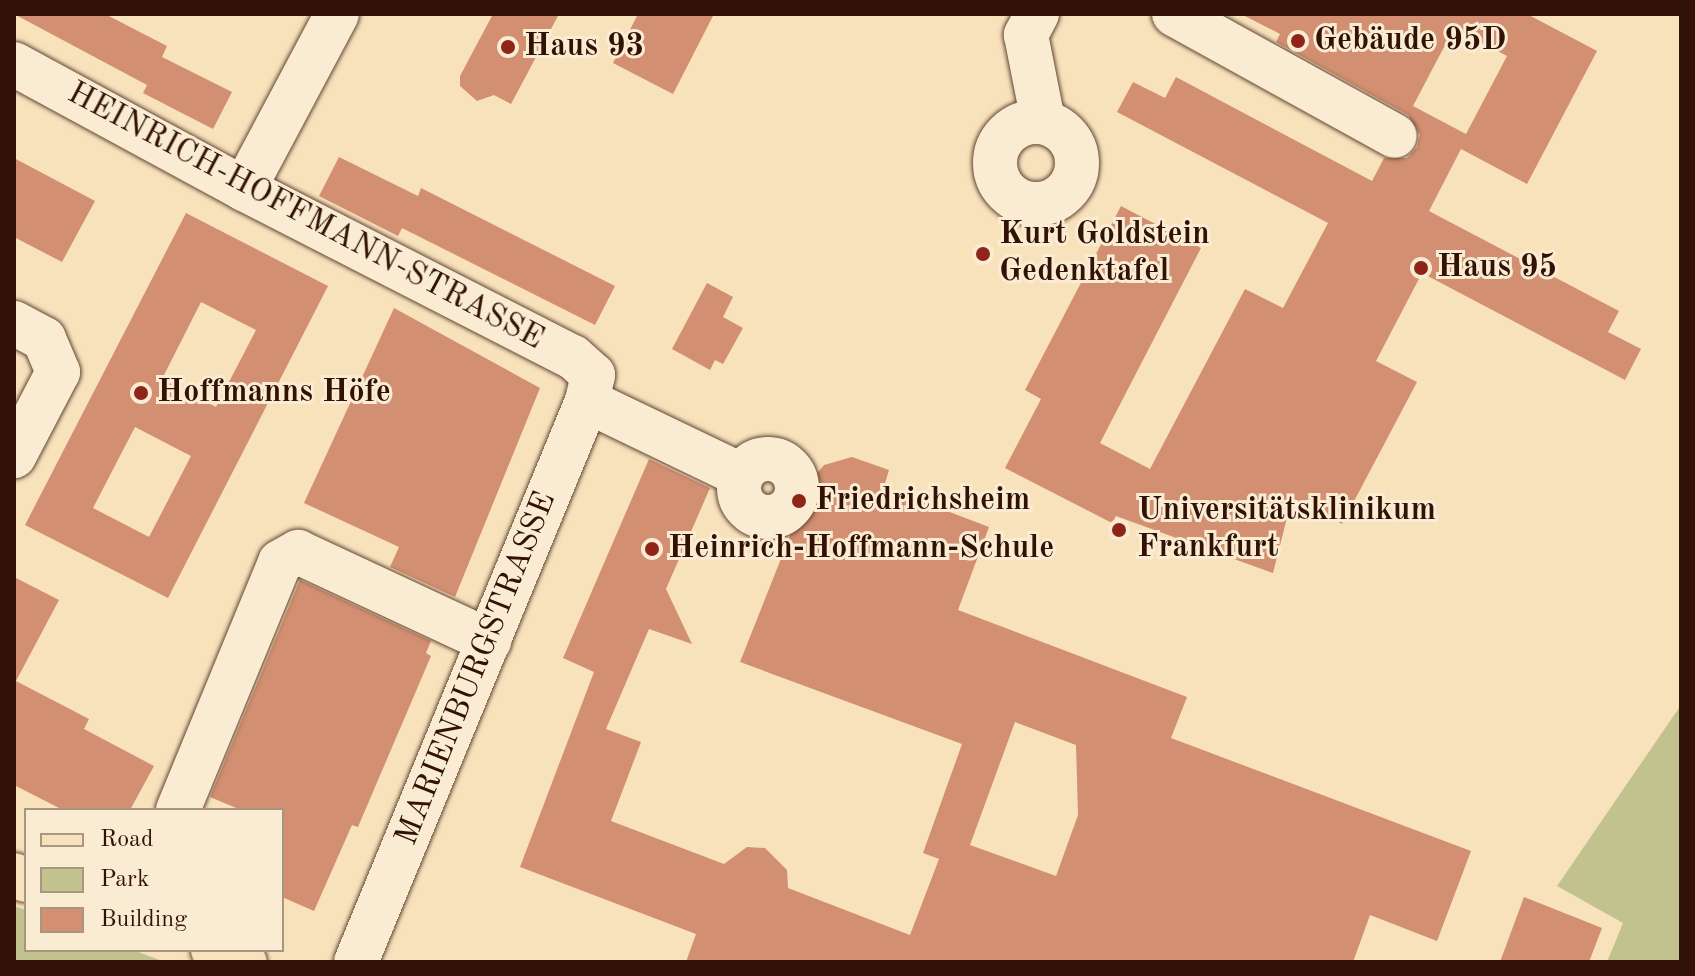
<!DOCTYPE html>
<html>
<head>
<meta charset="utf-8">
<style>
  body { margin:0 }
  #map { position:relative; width:1695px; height:976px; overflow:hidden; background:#f8e2bc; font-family:"Old Standard TT",serif }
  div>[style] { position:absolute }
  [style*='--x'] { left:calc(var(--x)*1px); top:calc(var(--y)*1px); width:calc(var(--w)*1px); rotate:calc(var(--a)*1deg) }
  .green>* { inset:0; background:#c1c28e }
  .building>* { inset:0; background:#d28f71 }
  .roads { filter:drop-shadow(0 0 2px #644634) drop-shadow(0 0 2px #644634) }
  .minor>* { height:44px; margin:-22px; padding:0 22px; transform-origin:22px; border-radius:22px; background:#faecd3 }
  .minor>.ring { margin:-22px; padding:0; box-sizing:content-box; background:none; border:44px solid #faecd3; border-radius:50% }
  .major>* { height:44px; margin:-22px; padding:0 22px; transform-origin:22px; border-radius:22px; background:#f8e2bc }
  .dots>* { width:22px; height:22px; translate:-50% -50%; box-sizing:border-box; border:4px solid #faecd3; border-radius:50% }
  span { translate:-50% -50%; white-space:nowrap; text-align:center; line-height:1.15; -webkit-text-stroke:6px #faecd3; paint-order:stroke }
  .poi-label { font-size:32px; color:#321207; font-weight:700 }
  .left { translate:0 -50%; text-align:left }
  .street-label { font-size:32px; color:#321207 }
  .frame { position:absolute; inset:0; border:16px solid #321207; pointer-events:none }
  .legend { position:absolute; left:24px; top:808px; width:260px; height:144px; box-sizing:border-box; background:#faecd3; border:2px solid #aa9581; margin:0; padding:10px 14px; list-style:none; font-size:24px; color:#321207 }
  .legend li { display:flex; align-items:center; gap:16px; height:40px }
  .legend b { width:40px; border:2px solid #aa9581 }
</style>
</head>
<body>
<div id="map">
  <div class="green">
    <i style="clip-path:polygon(1681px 705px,1681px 962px,1607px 962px,1623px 923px,1557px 886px)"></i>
    <i style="clip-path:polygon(14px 906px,26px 910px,26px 950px,133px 950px,165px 962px,14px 962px)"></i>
  </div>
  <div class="building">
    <i style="clip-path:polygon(14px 14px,105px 14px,167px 46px,162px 57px,232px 92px,213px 129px,143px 93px,147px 85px)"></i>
    <i style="clip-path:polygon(493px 14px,559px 14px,511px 104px,494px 95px,477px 101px,460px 86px,460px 76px)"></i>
    <i style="clip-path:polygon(638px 14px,714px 14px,673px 94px,613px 63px)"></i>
    <i style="clip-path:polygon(evenodd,1241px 14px,1527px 14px,1597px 51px,1527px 184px,1461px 149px,1429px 211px,1619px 311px,1608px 332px,1641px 349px,1625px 380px,1422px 273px,1376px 361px,1417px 382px,1342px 524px,1292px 498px,1273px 573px,1116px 516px,1112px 523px,1005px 468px,1041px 399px,1025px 390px,1121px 206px,1201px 248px,1100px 443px,1150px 469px,1245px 289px,1283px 308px,1328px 223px,1117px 112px,1133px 82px,1165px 98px,1176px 77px,1372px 181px,1384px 158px,1407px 158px,1417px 147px,1420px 135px,1408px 115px,1276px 42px,1280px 34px,1241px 14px,1454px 28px,1507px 56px,1466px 134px,1413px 106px,1454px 28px)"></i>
    <i style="clip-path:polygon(339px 157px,418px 196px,421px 188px,615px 286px,595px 325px,402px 228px,398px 236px,319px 196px)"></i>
    <i style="clip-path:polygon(14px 158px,95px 201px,62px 262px,14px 237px)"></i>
    <i style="clip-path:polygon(evenodd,186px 213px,328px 286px,168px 598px,25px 525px,186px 213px,201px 302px,256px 330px,216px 407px,162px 379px,201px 302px,186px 213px,135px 427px,191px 456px,149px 537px,93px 508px,135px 427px)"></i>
    <i style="clip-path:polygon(707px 283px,733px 297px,723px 317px,743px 328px,723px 364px,715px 360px,710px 370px,672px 349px)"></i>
    <i style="clip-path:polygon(394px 308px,540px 388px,455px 597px,390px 567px,399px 547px,304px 503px)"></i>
    <i style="clip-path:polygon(evenodd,852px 457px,889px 470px,884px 487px,989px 527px,958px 610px,1187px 697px,1171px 738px,1471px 851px,1437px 941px,1370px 915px,1353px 962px,686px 962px,696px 934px,520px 867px,594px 672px,563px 658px,649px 459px,710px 488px,666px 589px,692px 644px,649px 629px,606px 729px,641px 742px,611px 821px,724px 864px,747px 847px,765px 848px,787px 870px,788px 888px,910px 935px,939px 859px,923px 853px,962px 744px,740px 662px,813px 478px,824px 465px,852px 457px,1015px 722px,1076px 745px,1078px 815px,1056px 876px,970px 845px,1015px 722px)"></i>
    <i style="clip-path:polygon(14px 577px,59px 600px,16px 681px,89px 719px,84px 729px,154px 766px,130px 810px,63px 810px,14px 785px)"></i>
    <i style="clip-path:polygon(300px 580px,431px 641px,426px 653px,431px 656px,358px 827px,352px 825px,314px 911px,282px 897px,282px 810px,241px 810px,210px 797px)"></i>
    <i style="clip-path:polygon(1524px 897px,1602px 928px,1589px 962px,1500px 962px)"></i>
  </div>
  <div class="roads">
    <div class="minor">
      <i style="--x:1037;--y:14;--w:24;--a:118"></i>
      <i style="--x:1026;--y:35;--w:88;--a:78.8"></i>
      <i style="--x:1174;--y:14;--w:252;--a:28.9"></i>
      <i style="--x:14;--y:64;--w:262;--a:28.5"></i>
      <i style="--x:244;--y:189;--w:369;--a:27.1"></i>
      <i style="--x:573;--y:357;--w:27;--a:42"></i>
      <i style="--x:593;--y:375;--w:27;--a:103"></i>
      <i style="--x:587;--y:401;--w:607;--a:112.38"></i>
      <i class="ring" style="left:995px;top:122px;width:38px;height:38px"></i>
      <i style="--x:244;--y:189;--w:198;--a:-62"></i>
      <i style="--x:14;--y:323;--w:34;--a:28"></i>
      <i style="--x:44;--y:339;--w:36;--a:67"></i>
      <i style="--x:58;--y:372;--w:95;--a:117.6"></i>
      <i style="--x:587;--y:401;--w:171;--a:25.7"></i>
      <i class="ring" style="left:739px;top:459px;width:14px;height:14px"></i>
      <i style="--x:178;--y:810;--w:268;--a:-67.6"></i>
      <i style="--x:280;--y:562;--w:21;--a:-29"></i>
      <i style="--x:298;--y:552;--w:211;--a:25"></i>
    </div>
    <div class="major">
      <i style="--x:14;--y:875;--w:13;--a:23"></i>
      <i style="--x:213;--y:950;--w:34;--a:21"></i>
    </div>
  </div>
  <div class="dots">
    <i style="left:1298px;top:41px;background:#8f2418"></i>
    <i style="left:508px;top:47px;background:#8f2418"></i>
    <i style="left:983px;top:254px;background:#8f2418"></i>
    <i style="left:1421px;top:268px;background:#8f2418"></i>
    <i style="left:141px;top:393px;background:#8f2418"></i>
    <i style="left:799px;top:501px;background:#8f2418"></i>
    <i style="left:1119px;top:530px;background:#8f2418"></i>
    <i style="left:652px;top:549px;background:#8f2418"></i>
  </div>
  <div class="poi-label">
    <span class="left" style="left:1314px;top:41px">Gebäude 95D</span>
    <span class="left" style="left:524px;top:47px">Haus 93</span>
    <span class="left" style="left:999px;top:254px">Kurt Goldstein<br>Gedenktafel</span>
    <span class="left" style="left:1437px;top:268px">Haus 95</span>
    <span class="left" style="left:157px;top:393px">Hoffmanns Höfe</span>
    <span class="left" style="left:815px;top:501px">Friedrichsheim</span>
    <span class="left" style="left:1137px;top:530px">Universitätsklinikum<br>Frankfurt</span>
    <span class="left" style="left:668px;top:549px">Heinrich-Hoffmann-Schule</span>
  </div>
  <div class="street-label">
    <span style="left:305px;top:217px;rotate:28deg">HEINRICH-HOFFMANN-STRASSE</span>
    <span style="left:477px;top:669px;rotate:-68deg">MARIENBURGSTRASSE</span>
  </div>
  <div class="frame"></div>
  <ul class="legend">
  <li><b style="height:10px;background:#f8e2bc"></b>Road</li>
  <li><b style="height:22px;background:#c1c28e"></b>Park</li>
  <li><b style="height:22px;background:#d28f71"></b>Building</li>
  </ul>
</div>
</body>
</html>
